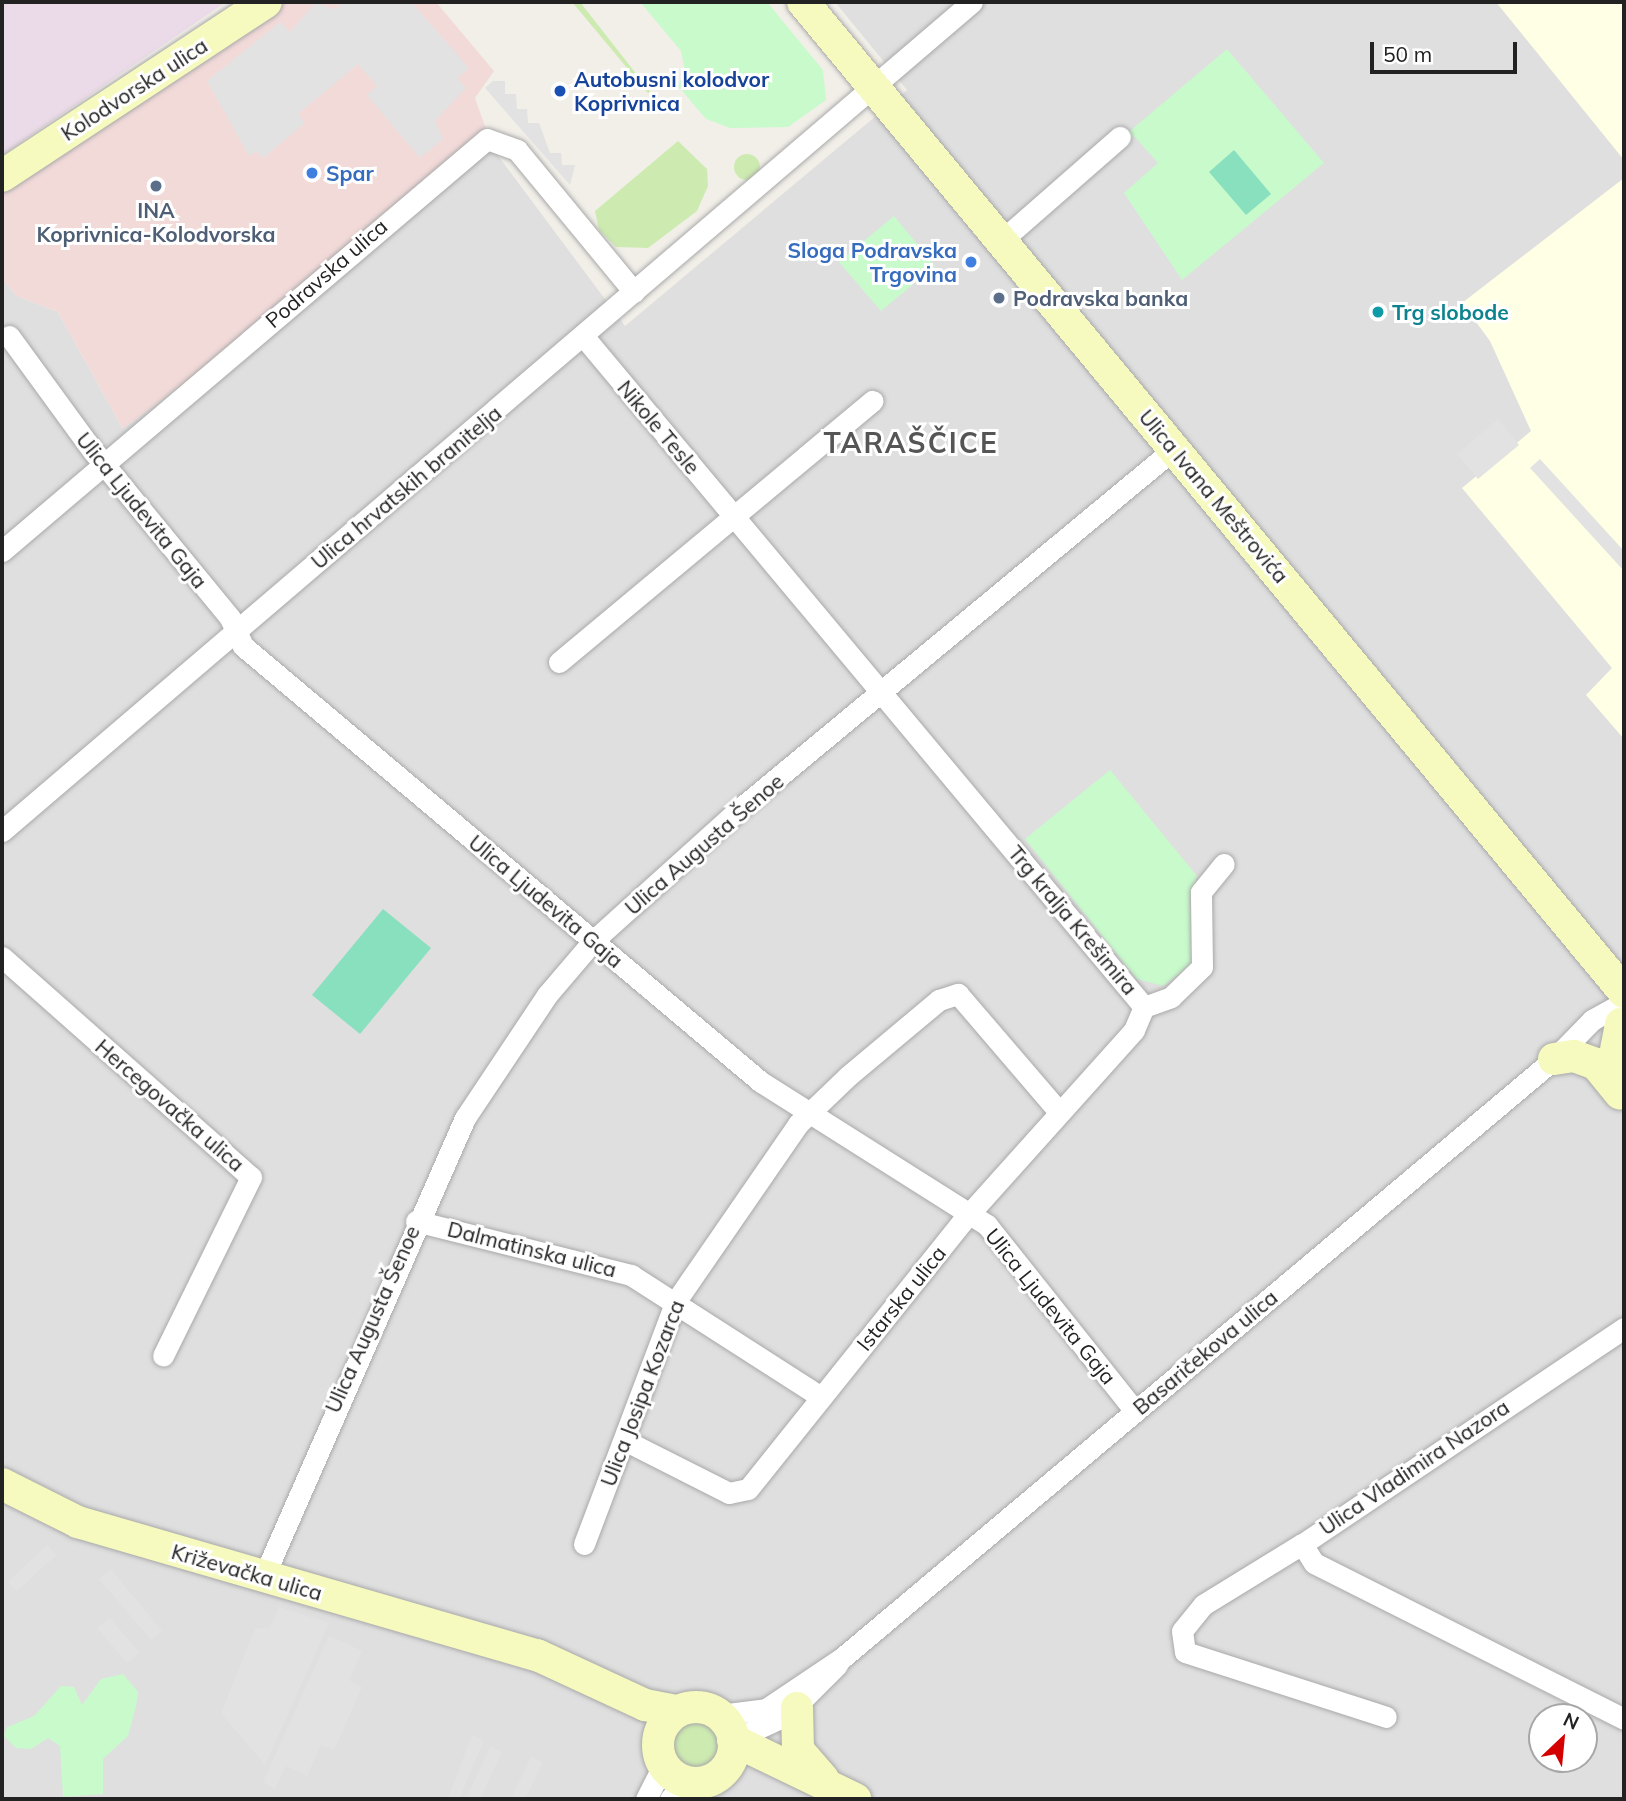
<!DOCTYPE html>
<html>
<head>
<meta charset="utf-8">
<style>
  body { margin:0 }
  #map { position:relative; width:1626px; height:1801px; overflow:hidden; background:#f2efe9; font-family:Mulish,sans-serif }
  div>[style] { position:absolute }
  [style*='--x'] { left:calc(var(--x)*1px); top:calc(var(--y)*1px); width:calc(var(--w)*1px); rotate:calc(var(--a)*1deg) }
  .residential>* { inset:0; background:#e0dfdf }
  .commercial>* { inset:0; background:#f2dad9 }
  .industrial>* { inset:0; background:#ebdbe8 }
  .education>* { inset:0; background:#ffffe5 }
  .grass>* { inset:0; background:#cdebb0 }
  .round { border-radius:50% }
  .park>* { inset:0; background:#c8facc }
  .pitch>* { inset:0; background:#88e0be }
  .parking>* { inset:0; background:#e2e2e2 }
  .roads { filter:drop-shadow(0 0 2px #a9a9a9) drop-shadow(0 0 2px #a9a9a9) }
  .street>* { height:21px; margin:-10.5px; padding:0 10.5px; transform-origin:10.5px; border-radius:10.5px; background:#fff }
  .secondary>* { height:32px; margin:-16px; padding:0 16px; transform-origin:16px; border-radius:16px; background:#f7fabf }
  .secondary>.ring { margin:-16px; padding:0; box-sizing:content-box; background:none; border:32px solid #f7fabf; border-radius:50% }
  .dots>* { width:19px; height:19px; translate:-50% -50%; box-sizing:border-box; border:4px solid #fff; border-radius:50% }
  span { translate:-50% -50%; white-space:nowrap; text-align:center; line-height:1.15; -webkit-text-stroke:6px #fff; paint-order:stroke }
  .transit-label { font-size:21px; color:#164399; font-weight:700 }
  .left { translate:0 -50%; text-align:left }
  .street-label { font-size:21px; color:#222 }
  .shop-label { font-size:21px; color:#366cbe; font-weight:700 }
  .right { translate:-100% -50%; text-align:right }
  .service-label { font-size:21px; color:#4e5e75; font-weight:700 }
  .culture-label { font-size:21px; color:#0d838f; font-weight:700 }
  .district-label { font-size:28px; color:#555; font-weight:700; letter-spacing:2px }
  .frame { position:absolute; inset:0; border:4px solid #222; pointer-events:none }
  .north { position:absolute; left:1528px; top:1703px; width:70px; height:70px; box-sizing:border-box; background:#fff; border:2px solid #a7a7a7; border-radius:50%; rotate:26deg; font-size:19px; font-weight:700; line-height:28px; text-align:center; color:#222 }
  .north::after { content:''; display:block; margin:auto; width:24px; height:32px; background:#d40000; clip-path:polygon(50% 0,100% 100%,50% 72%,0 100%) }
  .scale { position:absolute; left:1370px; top:42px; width:147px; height:32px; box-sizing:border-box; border:4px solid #222; border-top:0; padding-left:9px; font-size:21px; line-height:24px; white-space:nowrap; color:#222; -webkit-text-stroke:5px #fff; paint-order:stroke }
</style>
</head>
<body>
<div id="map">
  <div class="residential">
    <i style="clip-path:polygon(evenodd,835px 2px,1624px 2px,1624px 1799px,2px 1799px,2px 279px,17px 296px,58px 312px,123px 429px,493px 149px,625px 326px,907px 90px,835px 2px,1542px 1717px,1584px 1717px,1584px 1759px,1542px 1759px,1542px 1717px)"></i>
  </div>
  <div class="commercial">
    <i style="clip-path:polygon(285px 2px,436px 2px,494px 71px,475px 98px,493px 149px,123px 429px,58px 312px,17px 296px,2px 279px,2px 190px)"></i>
  </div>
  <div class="industrial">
    <i style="clip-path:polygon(2px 2px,226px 2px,2px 155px)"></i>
  </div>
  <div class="education">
    <i style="clip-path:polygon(1496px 2px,1624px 2px,1624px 160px)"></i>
    <i style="clip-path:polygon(1624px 178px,1624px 739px,1586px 695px,1612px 668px,1462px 488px,1531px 431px,1490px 341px,1462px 303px)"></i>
  </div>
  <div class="grass">
    <i style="clip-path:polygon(572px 2px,580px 2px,652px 94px,648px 93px)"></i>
    <i style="clip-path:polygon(678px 141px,707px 169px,708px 186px,697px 211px,648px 248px,616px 247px,599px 230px,595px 211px)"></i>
    <i class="round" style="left:734px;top:154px;width:26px;height:26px"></i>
    <i class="round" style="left:668px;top:1717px;width:54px;height:54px"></i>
  </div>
  <div class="park">
    <i style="clip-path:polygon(640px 2px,767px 2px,823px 70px,826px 100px,788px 127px,730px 128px,706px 119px,678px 86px,685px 71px,681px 51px)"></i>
    <i style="clip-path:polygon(1227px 49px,1324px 163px,1182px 280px,1124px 193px,1158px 163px,1135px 137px,1124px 136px)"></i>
    <i style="clip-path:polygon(894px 216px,935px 266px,881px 311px,839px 262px)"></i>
    <i style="clip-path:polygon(1110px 770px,1197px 876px,1189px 901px,1196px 939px,1191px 965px,1163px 986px,1137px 979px,1025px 839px)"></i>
    <i style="clip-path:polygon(123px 1674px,138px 1692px,136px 1706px,128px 1736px,103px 1759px,103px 1794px,63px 1797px,60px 1746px,48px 1738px,31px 1749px,16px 1748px,4px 1736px,7px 1727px,34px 1716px,61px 1686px,74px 1687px,82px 1705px,101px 1679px)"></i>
  </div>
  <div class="pitch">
    <i style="clip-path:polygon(1234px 150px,1271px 194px,1246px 215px,1209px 172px)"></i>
    <i style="clip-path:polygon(383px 909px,431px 948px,360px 1034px,312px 995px)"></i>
  </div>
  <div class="parking">
    <i style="clip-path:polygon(316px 2px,332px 9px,340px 7px,337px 2px,411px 2px,469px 68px,457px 78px,466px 88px,435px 121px,443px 139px,420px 158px,367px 95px,377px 86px,358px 64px,298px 114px,305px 123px,263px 158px,256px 151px,249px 156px,207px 81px,280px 22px,290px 32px)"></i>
    <i style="clip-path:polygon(493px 81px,505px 81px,505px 94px,516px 94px,517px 109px,527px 109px,528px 123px,539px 123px,550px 153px,561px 153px,562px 165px,575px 165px,570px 185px,485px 88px)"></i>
    <i style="clip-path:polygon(1498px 419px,1519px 445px,1478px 479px,1457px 454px)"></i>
    <i style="clip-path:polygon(1540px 459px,1624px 551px,1624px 571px,1530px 468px)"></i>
    <i style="clip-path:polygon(47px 1545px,56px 1555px,17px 1591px,8px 1582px)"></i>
    <i style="clip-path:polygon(111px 1569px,162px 1631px,151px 1640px,99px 1579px)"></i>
    <i style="clip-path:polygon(279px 1607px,329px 1623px,265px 1765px,221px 1713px,255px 1629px,270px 1627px)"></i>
    <i style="clip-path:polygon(110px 1618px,140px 1653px,127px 1663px,97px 1628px)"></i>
    <i style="clip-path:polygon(329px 1636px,362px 1651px,349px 1680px,362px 1687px,334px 1750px,321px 1745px,307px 1776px,286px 1766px,275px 1789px,263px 1782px)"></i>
    <i style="clip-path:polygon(472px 1735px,484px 1740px,459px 1799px,448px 1799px)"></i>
    <i style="clip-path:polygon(490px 1747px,502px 1752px,480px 1799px,466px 1799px)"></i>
    <i style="clip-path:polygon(531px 1757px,543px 1762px,525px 1799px,511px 1799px)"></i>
  </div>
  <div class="roads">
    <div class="street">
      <i style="--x:1001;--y:241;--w:158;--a:-41.2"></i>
      <i style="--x:9;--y:336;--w:142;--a:53.9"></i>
      <i style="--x:93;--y:451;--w:216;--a:50.6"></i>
      <i style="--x:230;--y:618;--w:31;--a:65"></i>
      <i style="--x:243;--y:646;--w:677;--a:40.09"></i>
      <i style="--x:761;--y:1082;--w:267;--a:32.3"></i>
      <i style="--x:987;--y:1225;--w:238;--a:51.5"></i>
      <i style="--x:584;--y:337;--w:873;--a:50.11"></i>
      <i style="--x:1144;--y:1007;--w:29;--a:-20"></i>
      <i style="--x:1171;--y:997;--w:43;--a:-44.1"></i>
      <i style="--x:1202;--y:967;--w:75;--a:-90.8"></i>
      <i style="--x:1201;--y:892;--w:36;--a:-51"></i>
      <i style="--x:2;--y:551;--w:636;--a:-40.35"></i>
      <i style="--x:487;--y:139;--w:32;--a:20"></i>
      <i style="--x:517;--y:150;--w:184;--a:50.5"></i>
      <i style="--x:559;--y:662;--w:408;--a:-39.8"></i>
      <i style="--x:2;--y:831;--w:1276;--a:-40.52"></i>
      <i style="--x:2;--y:957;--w:332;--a:41.5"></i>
      <i style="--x:251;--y:1177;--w:199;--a:116.2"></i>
      <i style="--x:416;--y:1221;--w:222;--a:14.1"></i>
      <i style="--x:631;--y:1275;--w:226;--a:32.7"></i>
      <i style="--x:1624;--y:1328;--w:388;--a:146.1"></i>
      <i style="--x:1302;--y:1544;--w:22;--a:58"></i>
      <i style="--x:1314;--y:1563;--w:347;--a:26.7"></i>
      <i style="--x:626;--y:1441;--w:115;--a:26.8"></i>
      <i style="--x:729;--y:1493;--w:19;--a:-12"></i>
      <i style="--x:748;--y:1489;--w:341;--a:-51.3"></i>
      <i style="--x:961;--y:1223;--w:259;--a:-48.1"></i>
      <i style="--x:1134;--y:1030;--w:25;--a:-67"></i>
      <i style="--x:584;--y:1544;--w:260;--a:-69.3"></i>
      <i style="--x:676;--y:1301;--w:215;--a:-55.4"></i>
      <i style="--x:798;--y:1124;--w:69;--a:-43.8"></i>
      <i style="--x:848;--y:1076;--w:119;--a:-39.9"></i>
      <i style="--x:939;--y:1000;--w:20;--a:-18"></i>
      <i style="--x:958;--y:994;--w:155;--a:49.4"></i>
      <i style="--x:1302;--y:1544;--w:116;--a:148.4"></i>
      <i style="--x:1203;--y:1605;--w:33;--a:129"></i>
      <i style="--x:1182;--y:1631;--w:21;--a:82"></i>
      <i style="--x:1185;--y:1652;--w:211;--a:17.9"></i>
      <i style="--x:264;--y:1576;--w:500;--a:-66.31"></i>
      <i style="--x:465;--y:1118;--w:148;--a:-56.3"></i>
      <i style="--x:547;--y:995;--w:71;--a:-49.6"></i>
      <i style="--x:593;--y:941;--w:200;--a:-42"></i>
      <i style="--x:742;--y:807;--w:562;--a:-39.66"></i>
      <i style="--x:720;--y:1715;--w:46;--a:-7.4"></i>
      <i style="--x:766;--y:1709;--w:92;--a:-33.9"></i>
      <i style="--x:842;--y:1658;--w:930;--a:-40.07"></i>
      <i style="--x:1554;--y:1059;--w:54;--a:-45.7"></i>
      <i style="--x:1592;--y:1020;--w:29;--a:-29"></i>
      <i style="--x:733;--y:1740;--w:60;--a:-24.8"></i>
      <i style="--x:787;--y:1715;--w:71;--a:-45"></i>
      <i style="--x:646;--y:1799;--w:38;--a:-63"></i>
      <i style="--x:670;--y:1799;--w:23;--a:-50"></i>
    </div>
    <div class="secondary">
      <i style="--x:803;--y:2;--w:1286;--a:50.33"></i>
      <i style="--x:2;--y:176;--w:316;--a:-33.4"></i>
      <i style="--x:1554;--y:1059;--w:20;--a:-9"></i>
      <i style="--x:1574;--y:1056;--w:23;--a:20"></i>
      <i style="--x:1596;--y:1064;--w:38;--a:51"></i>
      <i style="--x:1619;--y:1091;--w:31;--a:-99"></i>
      <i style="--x:1614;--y:1060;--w:37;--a:-79"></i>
      <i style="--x:2;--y:1484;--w:85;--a:26.6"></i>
      <i style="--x:78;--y:1522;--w:478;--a:16.2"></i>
      <i style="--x:537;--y:1655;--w:119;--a:24.8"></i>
      <i style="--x:645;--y:1705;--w:33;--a:11"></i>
      <i class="ring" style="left:658px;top:1707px;width:44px;height:44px"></i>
      <i style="--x:797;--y:1708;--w:42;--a:88.6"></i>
      <i style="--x:798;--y:1750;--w:38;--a:49"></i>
      <i style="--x:733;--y:1740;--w:136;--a:25.8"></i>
    </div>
  </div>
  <div class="dots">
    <i style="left:560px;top:91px;background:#1a4fb4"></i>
    <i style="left:312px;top:173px;background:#3f7fe0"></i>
    <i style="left:156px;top:186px;background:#5c6f8a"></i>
    <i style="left:971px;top:262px;background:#3f7fe0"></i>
    <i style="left:999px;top:298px;background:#5c6f8a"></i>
    <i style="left:1378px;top:312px;background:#0f9aa8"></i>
  </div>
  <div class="transit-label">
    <span class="left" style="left:574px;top:91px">Autobusni kolodvor<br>Koprivnica</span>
  </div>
  <div class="street-label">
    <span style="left:134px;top:89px;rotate:-33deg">Kolodvorska ulica</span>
    <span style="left:326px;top:273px;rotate:-41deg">Podravska ulica</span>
    <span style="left:659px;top:427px;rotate:50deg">Nikole Tesle</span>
    <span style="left:406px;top:487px;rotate:-40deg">Ulica hrvatskih branitelja</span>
    <span style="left:1214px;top:496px;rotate:50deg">Ulica Ivana Meštrovića</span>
    <span style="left:142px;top:510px;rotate:51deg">Ulica Ljudevita Gaja</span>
    <span style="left:704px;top:844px;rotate:-41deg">Ulica Augusta Šenoe</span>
    <span style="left:546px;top:901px;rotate:40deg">Ulica Ljudevita Gaja</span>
    <span style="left:1073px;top:920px;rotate:50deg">Trg kralja Krešimira</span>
    <span style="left:170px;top:1105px;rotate:41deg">Hercegovačka ulica</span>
    <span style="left:532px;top:1249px;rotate:14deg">Dalmatinska ulica</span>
    <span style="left:901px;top:1298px;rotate:-51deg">Istarska ulica</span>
    <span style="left:1051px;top:1306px;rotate:51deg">Ulica Ljudevita Gaja</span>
    <span style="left:372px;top:1319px;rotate:-66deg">Ulica Augusta Šenoe</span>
    <span style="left:1205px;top:1352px;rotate:-40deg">Basaričekova ulica</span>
    <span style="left:642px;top:1393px;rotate:-69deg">Ulica Josipa Kozarca</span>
    <span style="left:1414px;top:1467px;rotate:-34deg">Ulica Vladimira Nazora</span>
    <span style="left:247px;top:1572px;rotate:16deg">Križevačka ulica</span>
  </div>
  <div class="shop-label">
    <span class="left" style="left:326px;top:173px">Spar</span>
    <span class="right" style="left:957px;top:262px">Sloga Podravska<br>Trgovina</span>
  </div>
  <div class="service-label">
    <span style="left:156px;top:222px">INA<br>Koprivnica-Kolodvorska</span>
    <span class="left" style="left:1013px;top:298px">Podravska banka</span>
  </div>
  <div class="culture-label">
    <span class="left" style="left:1392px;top:312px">Trg slobode</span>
  </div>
  <div class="district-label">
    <span style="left:911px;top:443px">TARAŠČICE</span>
  </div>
  <div class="frame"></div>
  <div class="north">N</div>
  <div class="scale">50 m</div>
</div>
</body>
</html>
